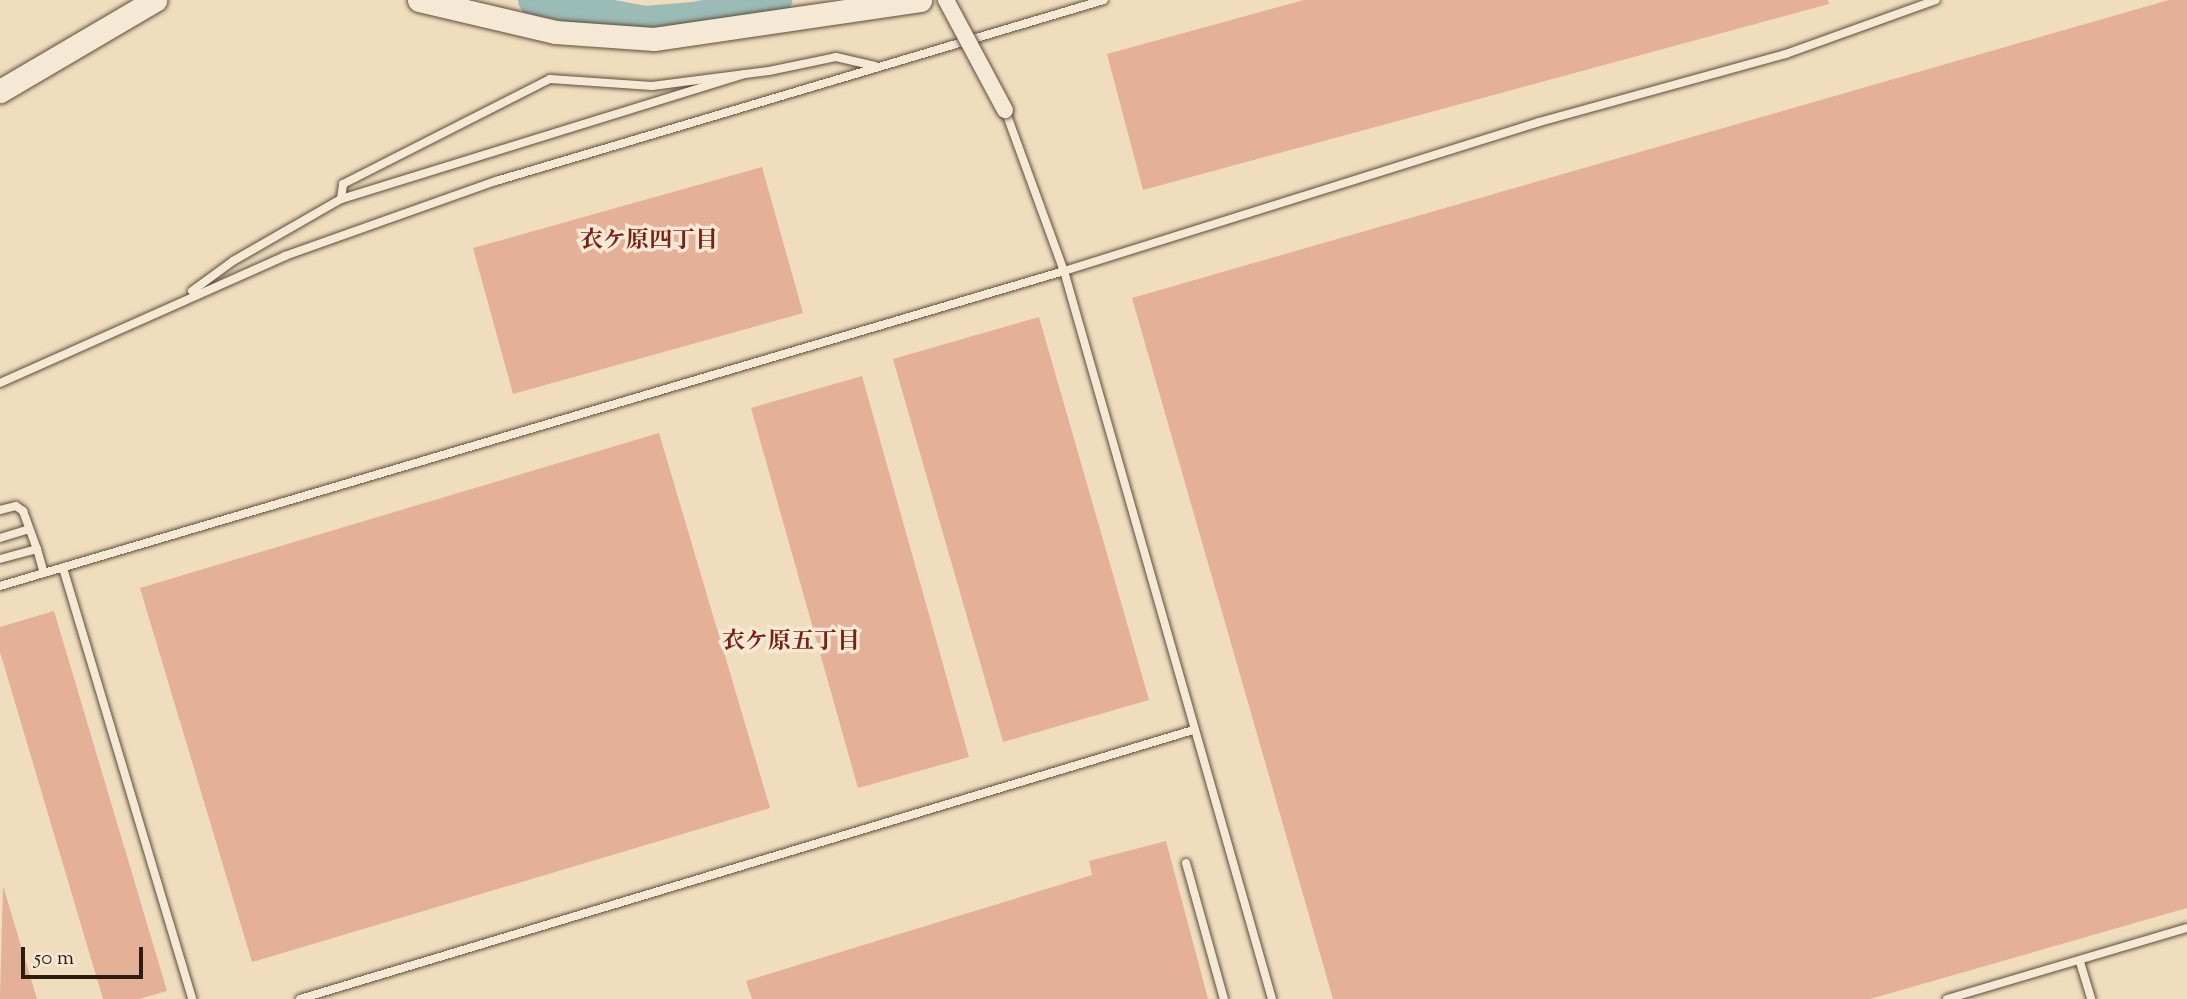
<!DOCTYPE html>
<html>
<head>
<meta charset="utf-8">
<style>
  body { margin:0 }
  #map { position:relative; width:2187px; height:999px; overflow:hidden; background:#efddbe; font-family:"Sorts Mill Goudy","Noto Serif JP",serif }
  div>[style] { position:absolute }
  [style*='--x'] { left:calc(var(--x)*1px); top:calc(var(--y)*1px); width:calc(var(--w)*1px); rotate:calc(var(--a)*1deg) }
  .river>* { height:30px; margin:-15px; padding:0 15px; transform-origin:15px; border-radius:15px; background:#9abbb6 }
  .building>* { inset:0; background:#e4b097 }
  .roads { filter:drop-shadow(0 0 2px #5e4d3b) drop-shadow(0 0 2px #5e4d3b) }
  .lane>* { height:8px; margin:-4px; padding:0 4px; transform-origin:4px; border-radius:4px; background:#f5e9d5 }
  .secondary>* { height:23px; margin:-11.5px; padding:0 11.5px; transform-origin:11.5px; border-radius:11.5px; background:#f5e9d5 }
  .bridges { filter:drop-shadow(0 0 2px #5e4d3b) drop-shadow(0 0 2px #5e4d3b) }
  .street-bridge>* { height:16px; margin:-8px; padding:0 8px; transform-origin:8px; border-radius:8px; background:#f5e9d5 }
  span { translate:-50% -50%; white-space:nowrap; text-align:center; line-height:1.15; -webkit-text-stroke:7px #f5e9d5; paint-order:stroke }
  .neighbourhood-label { font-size:23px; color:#7a1f14; font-weight:700 }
  .scale { position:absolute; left:21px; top:947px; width:122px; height:32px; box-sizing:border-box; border:4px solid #2d1d0f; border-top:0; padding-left:9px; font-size:21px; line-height:24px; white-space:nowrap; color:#2d1d0f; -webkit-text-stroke:5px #f5e9d5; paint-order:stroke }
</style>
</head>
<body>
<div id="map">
  <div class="river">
    <i style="--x:533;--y:0;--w:114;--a:10.6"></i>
    <i style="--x:645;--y:21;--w:49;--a:-4.7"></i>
    <i style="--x:694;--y:17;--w:85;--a:-11.6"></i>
  </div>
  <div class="building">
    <i style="clip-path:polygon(1304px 0,1828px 0,1829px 4px,1143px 190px,1107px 54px)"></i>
    <i style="clip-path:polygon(2169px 0,2187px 0,2187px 908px,1870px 999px,1333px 999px,1132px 298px)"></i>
    <i style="clip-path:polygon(762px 167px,803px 313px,513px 394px,473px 248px)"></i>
    <i style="clip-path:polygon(1039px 317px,1149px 700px,1003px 742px,893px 359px)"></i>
    <i style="clip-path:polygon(862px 376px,969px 757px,858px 788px,751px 408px)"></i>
    <i style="clip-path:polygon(659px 433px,770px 808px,252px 962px,140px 588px)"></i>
    <i style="clip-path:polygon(54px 611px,167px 991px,139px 999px,103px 999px,0 652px,0 627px)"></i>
    <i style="clip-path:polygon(1166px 841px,1208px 999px,752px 999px,746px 981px,1092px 875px,1089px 861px)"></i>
    <i style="clip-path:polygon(3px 886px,37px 999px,0 999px)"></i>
  </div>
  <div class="roads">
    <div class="lane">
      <i style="--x:745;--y:74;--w:423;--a:162.8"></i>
      <i style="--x:341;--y:199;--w:15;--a:-82"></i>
      <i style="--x:343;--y:184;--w:232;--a:-26.9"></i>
      <i style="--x:550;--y:79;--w:102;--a:3.9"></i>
      <i style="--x:652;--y:86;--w:94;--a:-7.4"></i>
      <i style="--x:745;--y:74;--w:24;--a:-7"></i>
      <i style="--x:769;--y:71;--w:68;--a:-11.8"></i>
      <i style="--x:836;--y:57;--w:40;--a:13"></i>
      <i style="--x:1005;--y:110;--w:171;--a:69.9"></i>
      <i style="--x:1064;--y:271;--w:757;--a:74.05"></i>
      <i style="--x:192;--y:291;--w:51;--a:-36.2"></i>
      <i style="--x:233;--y:261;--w:125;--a:-29.9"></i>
      <i style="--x:0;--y:383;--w:312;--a:-24"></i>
      <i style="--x:285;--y:256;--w:224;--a:-19.6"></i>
      <i style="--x:496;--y:181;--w:634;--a:-16.58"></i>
      <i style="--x:0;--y:510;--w:16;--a:-14"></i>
      <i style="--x:16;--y:506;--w:9;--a:36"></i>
      <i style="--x:23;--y:511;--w:40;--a:69.8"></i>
      <i style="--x:0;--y:538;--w:30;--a:-17"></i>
      <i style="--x:0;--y:559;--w:38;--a:-15"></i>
      <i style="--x:37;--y:549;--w:25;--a:74"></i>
      <i style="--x:63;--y:568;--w:450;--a:73.3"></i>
      <i style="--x:0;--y:586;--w:1110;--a:-16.49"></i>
      <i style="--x:1064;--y:271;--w:498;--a:-17.4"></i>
      <i style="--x:1539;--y:122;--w:256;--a:-15.4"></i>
      <i style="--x:1786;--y:54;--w:159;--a:-19.8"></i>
      <i style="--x:1186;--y:863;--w:141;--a:74.4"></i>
      <i style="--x:2080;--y:962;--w:39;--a:73"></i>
      <i style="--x:300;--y:999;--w:933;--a:-16.76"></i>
      <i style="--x:1947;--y:999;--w:250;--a:-16.5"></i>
    </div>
    <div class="secondary">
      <i style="--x:419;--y:0;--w:140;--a:13.2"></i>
      <i style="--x:555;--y:32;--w:99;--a:4"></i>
      <i style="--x:654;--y:39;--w:269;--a:-8.3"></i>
      <i style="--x:0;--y:91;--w:180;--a:-30.4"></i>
    </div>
  </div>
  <div class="bridges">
    <div class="street-bridge">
      <i style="--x:946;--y:0;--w:125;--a:61.8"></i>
    </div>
  </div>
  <div class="neighbourhood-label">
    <span style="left:649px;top:242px">衣ケ原四丁目</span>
    <span style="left:791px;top:643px">衣ケ原五丁目</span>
  </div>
  <div class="scale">50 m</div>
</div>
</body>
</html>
